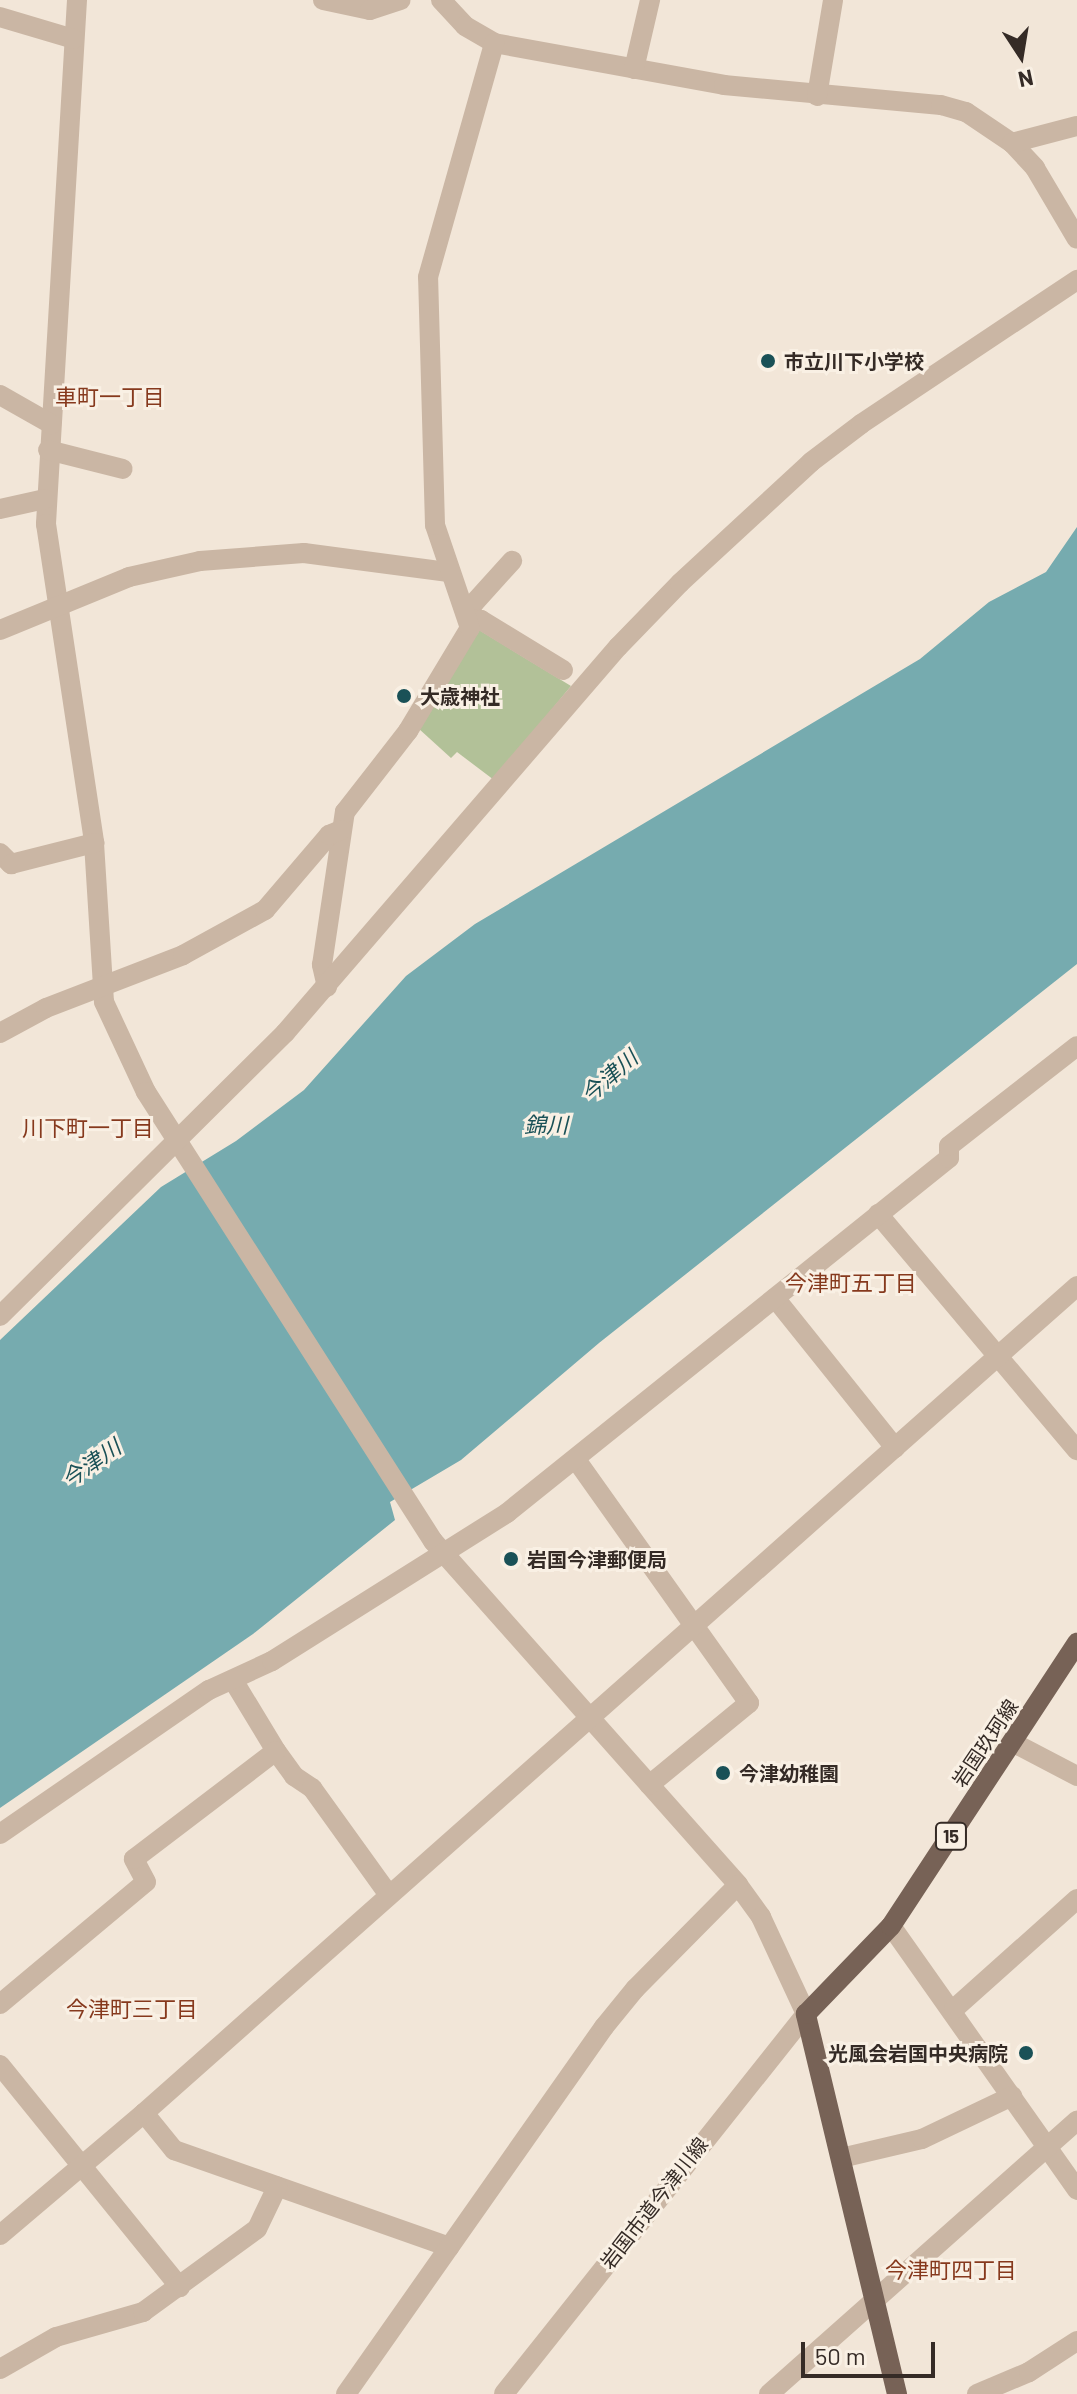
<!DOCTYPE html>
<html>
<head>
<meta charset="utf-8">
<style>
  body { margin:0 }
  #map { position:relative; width:1077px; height:2394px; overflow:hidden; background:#f2e6d8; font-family:Barlow,"Noto Sans JP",sans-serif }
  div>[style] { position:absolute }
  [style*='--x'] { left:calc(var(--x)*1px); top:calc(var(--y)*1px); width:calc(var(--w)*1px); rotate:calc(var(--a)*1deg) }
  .green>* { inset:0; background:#b2c198 }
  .water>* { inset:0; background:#76abaf }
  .minor>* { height:20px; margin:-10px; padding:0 10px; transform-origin:10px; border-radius:10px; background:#cab6a4 }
  .major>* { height:20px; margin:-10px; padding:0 10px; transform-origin:10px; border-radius:10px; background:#776256 }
  .dots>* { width:22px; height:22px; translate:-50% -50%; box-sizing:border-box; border:4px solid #f9f0e4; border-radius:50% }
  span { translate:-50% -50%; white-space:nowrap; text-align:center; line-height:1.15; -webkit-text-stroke:6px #f9f0e4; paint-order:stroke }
  .shield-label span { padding:2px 6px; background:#f9f0e4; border:2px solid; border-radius:6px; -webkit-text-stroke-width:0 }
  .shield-label { font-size:18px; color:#352b26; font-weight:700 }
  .poi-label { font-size:20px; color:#352b26; font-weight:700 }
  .left { translate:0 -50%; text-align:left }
  .right { translate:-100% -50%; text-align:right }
  .street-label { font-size:20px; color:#352b26 }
  .neighbourhood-label { font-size:22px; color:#86391d }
  .water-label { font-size:22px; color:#1a5157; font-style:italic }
  .north { position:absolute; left:981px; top:16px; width:80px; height:80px; -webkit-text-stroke:6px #f9f0e4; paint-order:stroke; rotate:168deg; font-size:22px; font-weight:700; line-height:32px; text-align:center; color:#352b26 }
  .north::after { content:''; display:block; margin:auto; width:28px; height:36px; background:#352b26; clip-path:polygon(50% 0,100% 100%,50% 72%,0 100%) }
  .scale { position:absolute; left:801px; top:2342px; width:134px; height:36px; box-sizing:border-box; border:4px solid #352b26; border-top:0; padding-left:10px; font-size:24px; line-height:28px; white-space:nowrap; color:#352b26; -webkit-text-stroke:6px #f9f0e4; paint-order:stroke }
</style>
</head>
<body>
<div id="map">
  <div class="green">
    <i style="clip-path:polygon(479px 630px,571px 686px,494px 780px,457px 752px,451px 758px,418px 728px)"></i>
  </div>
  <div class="water">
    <i style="clip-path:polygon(1077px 527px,1077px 964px,599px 1343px,461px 1460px,390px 1502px,395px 1520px,253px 1634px,0 1808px,0 1340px,161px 1187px,236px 1141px,304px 1090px,406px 976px,475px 924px,920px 659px,989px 602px,1046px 572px)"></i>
  </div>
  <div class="minor">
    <i style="--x:77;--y:0;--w:525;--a:93.39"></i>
    <i style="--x:46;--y:524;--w:323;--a:81.4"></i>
    <i style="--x:94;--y:843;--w:159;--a:86.4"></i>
    <i style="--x:104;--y:1002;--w:99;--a:65"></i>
    <i style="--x:146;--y:1092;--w:533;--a:57.41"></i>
    <i style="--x:433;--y:1541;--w:460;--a:48.4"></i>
    <i style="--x:738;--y:1885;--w:39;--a:54"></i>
    <i style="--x:761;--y:1917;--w:107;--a:65.1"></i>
    <i style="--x:806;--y:2014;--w:485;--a:128.5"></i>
    <i style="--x:323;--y:0;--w:48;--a:12"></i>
    <i style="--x:370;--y:10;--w:32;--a:-18"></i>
    <i style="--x:441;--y:0;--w:35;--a:47"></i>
    <i style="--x:465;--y:26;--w:34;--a:30"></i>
    <i style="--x:494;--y:43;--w:234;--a:10.3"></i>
    <i style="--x:724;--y:85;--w:218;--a:5.3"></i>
    <i style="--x:941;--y:105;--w:26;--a:16"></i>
    <i style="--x:966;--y:112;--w:55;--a:34"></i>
    <i style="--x:1012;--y:143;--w:34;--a:47"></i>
    <i style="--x:1035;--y:168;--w:82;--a:59.4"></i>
    <i style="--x:0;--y:17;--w:77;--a:16.6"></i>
    <i style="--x:634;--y:69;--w:71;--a:-76.9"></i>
    <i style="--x:817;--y:96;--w:97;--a:-80.5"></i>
    <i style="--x:1012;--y:143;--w:67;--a:-14.7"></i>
    <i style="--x:0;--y:395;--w:59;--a:29.6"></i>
    <i style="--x:48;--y:450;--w:77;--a:14.2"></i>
    <i style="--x:0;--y:509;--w:46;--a:-12.5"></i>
    <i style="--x:465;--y:607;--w:10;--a:-24"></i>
    <i style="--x:474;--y:603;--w:57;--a:-47.9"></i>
    <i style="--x:470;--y:619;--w:11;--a:5"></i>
    <i style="--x:481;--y:620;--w:96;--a:31.4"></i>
    <i style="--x:0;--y:630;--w:139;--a:-22.3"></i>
    <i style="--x:129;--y:577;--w:73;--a:-12.7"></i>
    <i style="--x:200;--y:561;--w:104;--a:-4.4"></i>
    <i style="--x:304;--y:553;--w:146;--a:7.5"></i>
    <i style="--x:0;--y:853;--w:16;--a:45"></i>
    <i style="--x:11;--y:864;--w:86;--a:-14.2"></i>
    <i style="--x:327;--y:987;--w:23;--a:-103"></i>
    <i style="--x:322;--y:965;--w:155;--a:-81.5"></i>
    <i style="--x:345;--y:812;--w:103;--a:-52.1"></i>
    <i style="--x:408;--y:731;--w:120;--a:-59"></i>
    <i style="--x:470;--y:628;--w:109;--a:-108.8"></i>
    <i style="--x:435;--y:525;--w:248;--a:-91.6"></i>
    <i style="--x:428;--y:277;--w:243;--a:-74.2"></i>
    <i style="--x:0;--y:1033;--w:52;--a:-28.5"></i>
    <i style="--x:46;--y:1008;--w:147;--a:-21.1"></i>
    <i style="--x:183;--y:955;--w:94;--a:-28.8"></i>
    <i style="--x:265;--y:910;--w:99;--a:-49.5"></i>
    <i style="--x:329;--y:835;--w:13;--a:-23"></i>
    <i style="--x:878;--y:1214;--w:309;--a:49.9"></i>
    <i style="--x:775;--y:1298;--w:192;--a:51.3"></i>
    <i style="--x:0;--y:1316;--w:402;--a:-44.8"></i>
    <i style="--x:285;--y:1033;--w:510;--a:-49.22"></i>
    <i style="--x:618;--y:647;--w:89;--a:-45.9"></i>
    <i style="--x:680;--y:583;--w:178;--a:-42.7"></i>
    <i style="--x:811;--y:462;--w:63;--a:-37.2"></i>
    <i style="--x:861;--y:424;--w:260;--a:-33.7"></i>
    <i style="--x:577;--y:1461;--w:297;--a:54.6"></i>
    <i style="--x:749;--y:1703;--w:129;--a:140.6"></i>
    <i style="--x:233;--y:1680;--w:83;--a:58.8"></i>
    <i style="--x:276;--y:1751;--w:31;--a:54"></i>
    <i style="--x:294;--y:1776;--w:22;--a:34"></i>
    <i style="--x:312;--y:1788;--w:132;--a:54.3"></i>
    <i style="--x:1014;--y:1743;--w:71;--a:27.6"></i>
    <i style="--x:0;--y:1834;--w:254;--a:-34.6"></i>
    <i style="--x:209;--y:1690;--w:69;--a:-24.7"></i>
    <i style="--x:272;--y:1661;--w:278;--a:-32.2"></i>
    <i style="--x:507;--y:1513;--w:567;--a:-38.77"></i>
    <i style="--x:949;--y:1158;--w:12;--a:-90"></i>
    <i style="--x:949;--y:1146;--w:162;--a:-38"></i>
    <i style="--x:891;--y:1926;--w:323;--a:54.8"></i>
    <i style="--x:0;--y:2004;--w:190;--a:-39.9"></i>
    <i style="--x:146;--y:1882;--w:26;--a:-118"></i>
    <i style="--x:134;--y:1859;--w:178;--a:-37.3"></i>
    <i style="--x:954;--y:2009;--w:165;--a:-41.8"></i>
    <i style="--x:0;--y:2065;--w:286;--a:51"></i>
    <i style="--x:144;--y:2113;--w:48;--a:51"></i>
    <i style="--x:174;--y:2150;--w:292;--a:19.4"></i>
    <i style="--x:841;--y:2158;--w:83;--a:-13.2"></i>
    <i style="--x:922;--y:2139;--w:100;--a:-25.5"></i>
    <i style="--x:0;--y:2235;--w:189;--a:-40.3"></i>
    <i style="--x:144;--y:2113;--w:1247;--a:-41.55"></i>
    <i style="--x:0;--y:2369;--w:64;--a:-29.7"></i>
    <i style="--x:56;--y:2337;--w:91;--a:-16"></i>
    <i style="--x:143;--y:2312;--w:141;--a:-36.1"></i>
    <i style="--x:257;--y:2229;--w:47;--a:-64.5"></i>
    <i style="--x:346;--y:2394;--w:449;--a:-54.9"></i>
    <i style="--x:604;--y:2027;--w:49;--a:-50.8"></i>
    <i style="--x:635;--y:1989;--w:146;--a:-45.3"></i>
    <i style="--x:769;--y:2394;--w:412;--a:-41.6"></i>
    <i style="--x:977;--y:2394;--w:56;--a:-22.9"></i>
    <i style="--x:1029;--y:2372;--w:57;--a:-32.9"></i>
  </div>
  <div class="major">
    <i style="--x:897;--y:2394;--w:391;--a:-103.5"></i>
    <i style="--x:806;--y:2014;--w:122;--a:-46"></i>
    <i style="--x:891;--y:1926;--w:339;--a:-56.7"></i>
  </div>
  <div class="dots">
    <i style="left:768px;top:361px;background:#1a5157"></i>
    <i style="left:404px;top:696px;background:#1a5157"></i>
    <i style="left:511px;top:1559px;background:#1a5157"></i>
    <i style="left:723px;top:1773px;background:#1a5157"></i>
    <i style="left:1026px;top:2053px;background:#1a5157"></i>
  </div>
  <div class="shield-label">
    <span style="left:951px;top:1836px">15</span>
  </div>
  <div class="poi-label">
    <span class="left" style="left:784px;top:361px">市立川下小学校</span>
    <span class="left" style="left:420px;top:696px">大歳神社</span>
    <span class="left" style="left:527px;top:1559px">岩国今津郵便局</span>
    <span class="left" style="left:739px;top:1773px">今津幼稚園</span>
    <span class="right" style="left:1008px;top:2053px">光風会岩国中央病院</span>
  </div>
  <div class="street-label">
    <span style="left:985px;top:1743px;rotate:-56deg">岩国玖珂線</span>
    <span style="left:654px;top:2203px;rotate:-52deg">岩国市道今津川線</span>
  </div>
  <div class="neighbourhood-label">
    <span style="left:110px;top:397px">車町一丁目</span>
    <span style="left:88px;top:1128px">川下町一丁目</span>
    <span style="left:851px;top:1283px">今津町五丁目</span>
    <span style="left:132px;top:2009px">今津町三丁目</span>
    <span style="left:951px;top:2270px">今津町四丁目</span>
  </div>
  <div class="water-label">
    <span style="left:609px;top:1076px;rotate:-41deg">今津川</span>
    <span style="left:546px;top:1125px">錦川</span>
    <span style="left:91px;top:1463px;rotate:-35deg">今津川</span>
  </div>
  <div class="north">N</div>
  <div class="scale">50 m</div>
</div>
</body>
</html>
